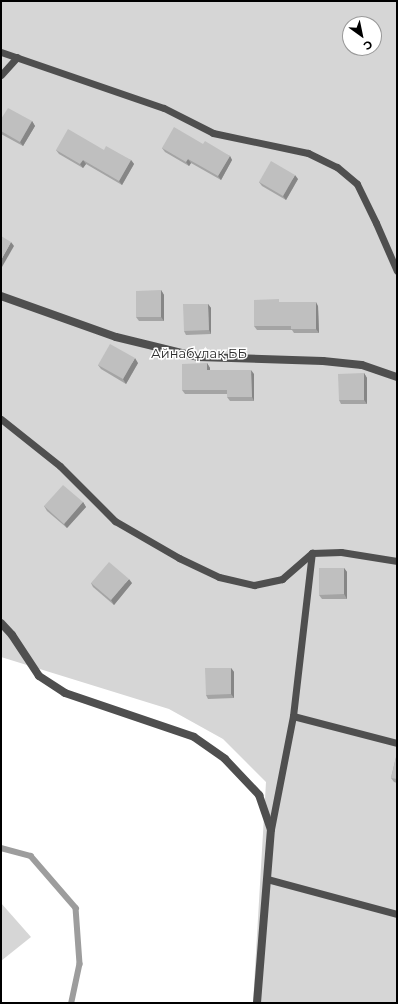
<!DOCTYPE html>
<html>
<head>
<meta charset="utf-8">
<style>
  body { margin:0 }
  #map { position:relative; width:398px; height:1004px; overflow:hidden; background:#fff; font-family:Montserrat,sans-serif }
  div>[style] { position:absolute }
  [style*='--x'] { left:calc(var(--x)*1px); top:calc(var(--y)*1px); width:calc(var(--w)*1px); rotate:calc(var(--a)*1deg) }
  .green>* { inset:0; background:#d6d6d6 }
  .stream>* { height:5.5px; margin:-2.75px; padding:0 2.75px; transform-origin:2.75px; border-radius:2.75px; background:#9d9d9d }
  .service>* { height:7px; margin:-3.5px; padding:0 3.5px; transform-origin:3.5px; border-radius:3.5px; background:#4f4f4f }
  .minor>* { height:8px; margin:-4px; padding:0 4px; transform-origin:4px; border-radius:4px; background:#4f4f4f }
  .wall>* { inset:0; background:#a4a4a4 }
  .shaded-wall>* { inset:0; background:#868686 }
  .building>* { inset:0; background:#bfbfbf }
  span { translate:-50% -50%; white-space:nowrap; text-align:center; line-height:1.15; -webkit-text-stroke:3px #fff; paint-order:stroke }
  .park-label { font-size:13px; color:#2d2d2d }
  .frame { position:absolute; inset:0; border:2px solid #000; pointer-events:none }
  .north { position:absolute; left:342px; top:16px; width:40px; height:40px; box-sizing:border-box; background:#fff; border:1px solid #999; border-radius:50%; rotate:147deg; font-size:11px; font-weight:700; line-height:16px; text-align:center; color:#000 }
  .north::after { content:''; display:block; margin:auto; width:14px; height:18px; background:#000; clip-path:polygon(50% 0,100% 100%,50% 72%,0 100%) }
</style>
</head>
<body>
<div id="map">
  <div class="green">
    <i style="clip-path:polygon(evenodd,1px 1px,397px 1px,397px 1003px,253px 1003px,266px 782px,223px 739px,169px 709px,1px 657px,1px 1px,350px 24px,374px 24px,374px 48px,350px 48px,350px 24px)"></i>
    <i style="clip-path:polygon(1px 903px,31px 937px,1px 961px)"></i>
  </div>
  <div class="stream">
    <i style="--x:1;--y:848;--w:31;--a:15"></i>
    <i style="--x:31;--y:856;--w:69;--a:49.1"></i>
    <i style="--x:76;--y:908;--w:56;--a:85.9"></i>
    <i style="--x:80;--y:964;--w:40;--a:102"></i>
  </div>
  <div class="service">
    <i style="--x:1;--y:52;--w:172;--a:19"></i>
    <i style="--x:164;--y:108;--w:55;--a:27"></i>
    <i style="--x:213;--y:133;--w:97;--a:11.9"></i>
    <i style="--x:308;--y:153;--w:32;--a:26"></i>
    <i style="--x:337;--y:167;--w:26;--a:40"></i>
    <i style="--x:357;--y:184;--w:43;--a:64"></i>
    <i style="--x:376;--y:223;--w:52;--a:66.4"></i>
    <i style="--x:1;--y:75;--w:24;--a:-48"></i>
    <i style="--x:1;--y:419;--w:75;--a:38.5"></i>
    <i style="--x:60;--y:466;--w:78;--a:45"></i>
    <i style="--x:115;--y:521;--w:74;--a:30"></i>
    <i style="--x:179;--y:558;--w:44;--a:25.4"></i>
    <i style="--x:219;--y:577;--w:36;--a:13"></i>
    <i style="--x:254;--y:585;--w:29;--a:-12"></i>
    <i style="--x:282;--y:579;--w:40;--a:-41"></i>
    <i style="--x:312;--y:553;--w:29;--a:-2"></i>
    <i style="--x:341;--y:552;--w:57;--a:9.1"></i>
    <i style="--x:293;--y:716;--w:107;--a:14.6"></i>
    <i style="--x:271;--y:829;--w:115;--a:-79"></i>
    <i style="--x:293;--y:716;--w:164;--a:-83.4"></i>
    <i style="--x:267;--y:879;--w:135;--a:15.1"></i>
  </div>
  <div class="minor">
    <i style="--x:1;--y:296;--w:122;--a:19.6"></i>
    <i style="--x:116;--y:337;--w:84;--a:13.7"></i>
    <i style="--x:198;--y:357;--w:125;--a:1.8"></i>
    <i style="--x:323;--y:361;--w:39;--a:6"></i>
    <i style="--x:362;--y:365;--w:37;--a:19"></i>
    <i style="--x:1;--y:623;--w:16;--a:47"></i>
    <i style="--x:12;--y:635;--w:49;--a:56.6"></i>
    <i style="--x:39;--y:676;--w:31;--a:33"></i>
    <i style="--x:65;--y:693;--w:136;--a:18.8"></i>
    <i style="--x:194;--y:737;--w:38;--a:35"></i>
    <i style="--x:225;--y:759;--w:50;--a:46.6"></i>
    <i style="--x:259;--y:795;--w:36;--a:71"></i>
    <i style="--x:271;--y:829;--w:175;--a:94.6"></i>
  </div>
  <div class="wall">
    <i style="clip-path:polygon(1px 119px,32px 121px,35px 126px,23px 146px,1px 134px)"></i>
    <i style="clip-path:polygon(203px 144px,230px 156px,232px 160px,221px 180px,191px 163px,189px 166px,165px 152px,162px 148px)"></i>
    <i style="clip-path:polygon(56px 150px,104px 150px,131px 160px,134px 164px,122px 185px,86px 164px,83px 168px,59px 154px)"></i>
    <i style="clip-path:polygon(298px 179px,286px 200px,262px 186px,259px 182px)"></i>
    <i style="clip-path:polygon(161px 290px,164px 295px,164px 321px,139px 321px,136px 317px)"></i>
    <i style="clip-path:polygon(281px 302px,318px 306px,319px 333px,294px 333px,292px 330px,257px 330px,254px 326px)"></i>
    <i style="clip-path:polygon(208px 304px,211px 308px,211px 334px,186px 335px,184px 331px)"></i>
    <i style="clip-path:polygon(138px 363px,126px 384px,101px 369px,98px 365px)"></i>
    <i style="clip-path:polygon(207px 363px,210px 368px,210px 370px,254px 374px,254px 401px,230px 401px,227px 397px,227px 394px,185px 394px,182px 390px)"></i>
    <i style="clip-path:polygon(364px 373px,367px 378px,367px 404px,341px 404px,339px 400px)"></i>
    <i style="clip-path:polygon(83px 502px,86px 507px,67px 528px,47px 511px,44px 506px)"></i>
    <i style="clip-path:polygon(344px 568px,347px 572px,347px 599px,322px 599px,319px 595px)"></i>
    <i style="clip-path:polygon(91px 583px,132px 583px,114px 605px,93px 587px)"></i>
    <i style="clip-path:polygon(231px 668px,234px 672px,234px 698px,208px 699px,206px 695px)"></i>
    <i style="clip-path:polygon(397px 753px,397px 783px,394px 782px,391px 778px)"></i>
  </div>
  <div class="shaded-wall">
    <i style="clip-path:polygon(32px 121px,35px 126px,23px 146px,20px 142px)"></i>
    <i style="clip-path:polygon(230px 156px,232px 160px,221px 180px,218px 176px)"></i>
    <i style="clip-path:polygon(188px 159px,191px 163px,189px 166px,186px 162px)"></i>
    <i style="clip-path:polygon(83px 160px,86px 164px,83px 168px,80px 164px)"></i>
    <i style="clip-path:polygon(131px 160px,134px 164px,122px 185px,119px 181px)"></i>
    <i style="clip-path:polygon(295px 175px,298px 179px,286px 200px,283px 196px)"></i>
    <i style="clip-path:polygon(11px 242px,14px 246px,2px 267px,1px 265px,1px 260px)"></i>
    <i style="clip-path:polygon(161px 290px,164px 295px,164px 321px,161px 317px)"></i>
    <i style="clip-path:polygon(316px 302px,318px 306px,319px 333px,316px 329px)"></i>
    <i style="clip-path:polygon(208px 304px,211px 308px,211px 334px,209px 330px)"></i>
    <i style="clip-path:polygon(135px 358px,138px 363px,126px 384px,123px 379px)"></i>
    <i style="clip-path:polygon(207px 363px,210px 368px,210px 374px,207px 370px)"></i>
    <i style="clip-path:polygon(251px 370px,254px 374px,254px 401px,252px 397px)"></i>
    <i style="clip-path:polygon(364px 373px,367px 378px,367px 404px,364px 400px)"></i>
    <i style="clip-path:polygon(83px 502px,86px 507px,67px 528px,64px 524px)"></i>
    <i style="clip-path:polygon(344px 568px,347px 572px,347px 599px,344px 594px)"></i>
    <i style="clip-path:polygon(129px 579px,132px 583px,114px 605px,111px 600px)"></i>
    <i style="clip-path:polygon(231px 668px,234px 672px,234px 698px,231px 694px)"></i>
  </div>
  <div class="building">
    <i style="clip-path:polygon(8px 108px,32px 121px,20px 142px,1px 131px,1px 119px)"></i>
    <i style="clip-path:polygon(174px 127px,203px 144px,205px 141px,230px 156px,218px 176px,188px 159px,186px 162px,162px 148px)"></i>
    <i style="clip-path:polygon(68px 129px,104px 150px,106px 146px,131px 160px,119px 181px,83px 160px,80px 164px,56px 150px)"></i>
    <i style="clip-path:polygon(271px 161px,295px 175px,283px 196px,259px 182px)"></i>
    <i style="clip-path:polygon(1px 236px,11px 242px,1px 260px)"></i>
    <i style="clip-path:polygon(161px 290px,161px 317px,136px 317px,136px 291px)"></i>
    <i style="clip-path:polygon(279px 299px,279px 302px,316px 302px,316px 329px,291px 329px,291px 326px,254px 326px,254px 300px)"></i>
    <i style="clip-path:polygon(183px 304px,208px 304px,209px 330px,184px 331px)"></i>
    <i style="clip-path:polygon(110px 344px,135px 358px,123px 379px,98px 365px)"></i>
    <i style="clip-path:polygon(207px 363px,207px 370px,251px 370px,252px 397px,227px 397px,227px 390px,182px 390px,182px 364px)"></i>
    <i style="clip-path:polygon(364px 373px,364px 400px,339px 400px,338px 374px)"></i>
    <i style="clip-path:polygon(63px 485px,83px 502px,64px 524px,44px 506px)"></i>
    <i style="clip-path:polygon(109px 562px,129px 579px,111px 600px,91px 583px)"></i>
    <i style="clip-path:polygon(319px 568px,344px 568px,344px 594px,319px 595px)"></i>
    <i style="clip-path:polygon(205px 668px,231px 668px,231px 694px,206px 695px)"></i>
    <i style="clip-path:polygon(397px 753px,397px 779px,391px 778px)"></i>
  </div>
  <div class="park-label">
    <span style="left:199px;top:353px">Айнабұлақ ББ</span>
  </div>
  <div class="frame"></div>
  <div class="north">С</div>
</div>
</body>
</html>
